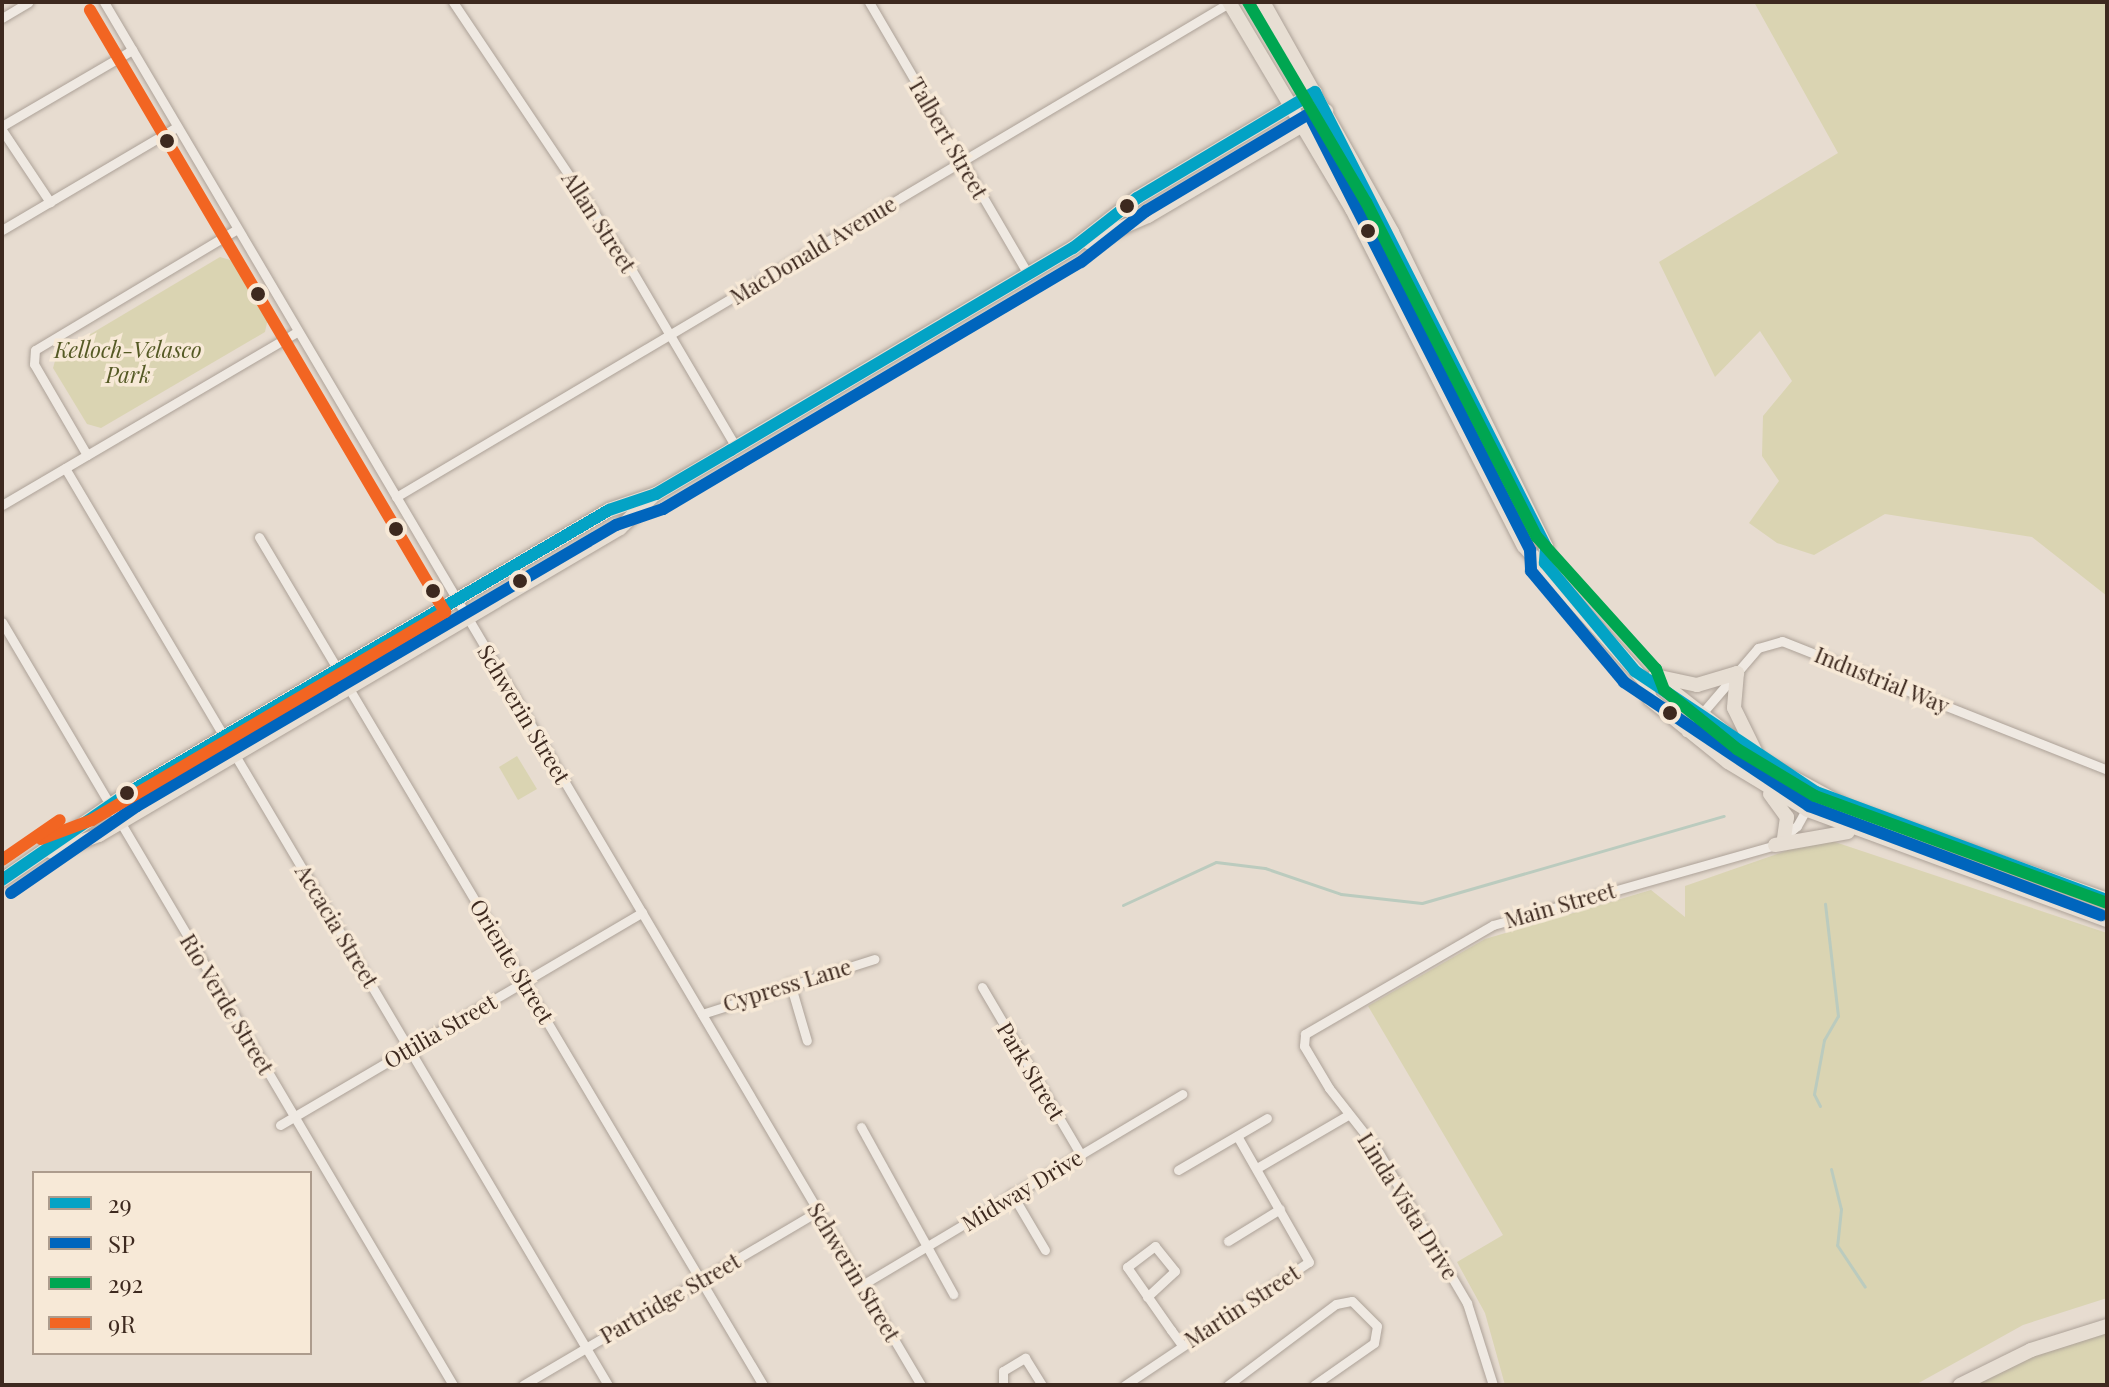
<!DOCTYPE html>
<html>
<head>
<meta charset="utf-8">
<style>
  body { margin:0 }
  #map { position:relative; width:2109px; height:1387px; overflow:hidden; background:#e7dcd0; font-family:"Playfair Display",serif }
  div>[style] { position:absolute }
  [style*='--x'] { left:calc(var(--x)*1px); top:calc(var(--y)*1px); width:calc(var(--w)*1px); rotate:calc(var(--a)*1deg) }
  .green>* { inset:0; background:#dad4b2 }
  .stream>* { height:3px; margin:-1.5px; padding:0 1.5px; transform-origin:1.5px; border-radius:1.5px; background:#bbcbbe }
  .roads { filter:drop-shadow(0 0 2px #ada298) drop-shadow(0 0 2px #ada298) }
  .minor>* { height:9px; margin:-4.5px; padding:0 4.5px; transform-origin:4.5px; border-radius:4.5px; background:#efe9e2 }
  .primary>* { height:14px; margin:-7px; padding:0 7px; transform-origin:7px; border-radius:7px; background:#e7ded3 }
  .bus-1>* { height:12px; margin:-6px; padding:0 6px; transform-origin:6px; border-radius:6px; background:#03a3c5 }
  .bus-2>* { height:12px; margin:-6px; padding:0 6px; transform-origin:6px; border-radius:6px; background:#0065bd }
  .bus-3>* { height:12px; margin:-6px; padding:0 6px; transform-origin:6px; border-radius:6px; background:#00a651 }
  .bus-4>* { height:12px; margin:-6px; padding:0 6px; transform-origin:6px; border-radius:6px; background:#f26522 }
  .dots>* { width:22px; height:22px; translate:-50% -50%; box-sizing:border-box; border:4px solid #f7e9d7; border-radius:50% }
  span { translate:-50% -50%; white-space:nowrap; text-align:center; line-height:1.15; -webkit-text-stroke:7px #f7e9d7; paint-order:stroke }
  .street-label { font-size:22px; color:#3d291f }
  .park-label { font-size:22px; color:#555a25; font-style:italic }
  .frame { position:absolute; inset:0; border:4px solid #3d291f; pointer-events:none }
  .legend { position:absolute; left:32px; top:1171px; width:280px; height:184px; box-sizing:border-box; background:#f7e9d7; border:2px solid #ad9c8d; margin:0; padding:10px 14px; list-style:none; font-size:24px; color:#3d291f }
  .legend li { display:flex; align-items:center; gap:16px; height:40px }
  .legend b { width:40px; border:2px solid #ad9c8d }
</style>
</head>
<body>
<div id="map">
  <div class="green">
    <i style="clip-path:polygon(1754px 2px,2107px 2px,2107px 596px,2032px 537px,1885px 514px,1814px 555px,1777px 543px,1749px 523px,1779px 481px,1762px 456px,1763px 416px,1792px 381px,1760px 331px,1715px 377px,1659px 262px,1838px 153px)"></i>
    <i style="clip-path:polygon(220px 257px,234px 261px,268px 318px,265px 332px,101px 428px,87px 424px,53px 368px,57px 354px)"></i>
    <i style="clip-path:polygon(517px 756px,537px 789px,518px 800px,499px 767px)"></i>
    <i style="clip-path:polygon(1823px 838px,2107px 933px,2107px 1298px,2023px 1325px,1915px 1385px,1505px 1385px,1485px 1313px,1457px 1262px,1503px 1235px,1368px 1006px,1485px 939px,1651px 890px,1685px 917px,1685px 886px)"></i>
    <i style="clip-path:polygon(2107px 1326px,2107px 1385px,1960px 1385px)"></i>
  </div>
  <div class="stream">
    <i style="--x:1123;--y:905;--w:102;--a:-24.8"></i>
    <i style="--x:1216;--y:862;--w:49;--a:7"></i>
    <i style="--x:1265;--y:868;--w:80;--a:18.9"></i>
    <i style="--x:1341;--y:894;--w:81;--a:6.3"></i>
    <i style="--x:1422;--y:903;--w:314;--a:-16.1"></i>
    <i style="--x:1820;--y:1106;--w:13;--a:-117"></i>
    <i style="--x:1814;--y:1094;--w:55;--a:-79.5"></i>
    <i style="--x:1824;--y:1040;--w:28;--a:-60"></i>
    <i style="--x:1838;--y:1016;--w:113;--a:-96.6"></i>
    <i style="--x:1831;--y:1169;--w:41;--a:76"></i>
    <i style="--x:1841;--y:1209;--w:36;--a:96"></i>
    <i style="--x:1837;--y:1245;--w:50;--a:56.3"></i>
  </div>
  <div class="roads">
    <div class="minor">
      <i style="--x:104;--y:2;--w:1606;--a:59.43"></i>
      <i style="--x:453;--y:2;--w:307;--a:56.2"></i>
      <i style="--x:624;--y:257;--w:221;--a:59.5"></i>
      <i style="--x:869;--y:2;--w:315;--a:59.7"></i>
      <i style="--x:2;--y:18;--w:31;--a:-31"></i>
      <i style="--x:2;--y:126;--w:151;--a:-30.3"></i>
      <i style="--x:2;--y:130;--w:87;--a:56.3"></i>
      <i style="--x:2;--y:230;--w:203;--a:-30.5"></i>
      <i style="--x:87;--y:455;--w:105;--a:-120.2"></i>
      <i style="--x:34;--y:364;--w:14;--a:-86"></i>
      <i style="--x:35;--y:350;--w:235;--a:-30.9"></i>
      <i style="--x:65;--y:468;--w:1066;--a:59.37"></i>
      <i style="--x:396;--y:497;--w:968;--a:-30.67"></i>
      <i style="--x:2;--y:505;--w:343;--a:-30.4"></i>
      <i style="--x:259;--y:537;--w:986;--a:59.28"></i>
      <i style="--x:2;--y:622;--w:886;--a:59.41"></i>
      <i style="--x:1686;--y:732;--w:111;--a:-49.4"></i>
      <i style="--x:1758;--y:648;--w:25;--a:-16"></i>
      <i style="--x:1782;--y:641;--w:350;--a:21.6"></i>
      <i style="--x:790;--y:983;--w:60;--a:73.7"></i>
      <i style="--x:982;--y:987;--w:195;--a:59.5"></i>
      <i style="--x:702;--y:1014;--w:181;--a:-17.7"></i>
      <i style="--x:280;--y:1125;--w:420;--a:-30.4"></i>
      <i style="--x:861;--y:1127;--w:191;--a:61.1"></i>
      <i style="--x:1257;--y:1168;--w:105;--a:-30.2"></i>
      <i style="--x:1178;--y:1170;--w:103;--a:-30.3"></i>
      <i style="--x:1012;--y:1194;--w:65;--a:59.5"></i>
      <i style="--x:1228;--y:1241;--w:61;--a:-31.6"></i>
      <i style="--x:862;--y:1285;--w:373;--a:-30.8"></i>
      <i style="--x:1147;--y:1297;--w:38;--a:-43"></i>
      <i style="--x:1175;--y:1271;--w:32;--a:-129"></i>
      <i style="--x:1155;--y:1246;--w:35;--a:143"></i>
      <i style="--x:1127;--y:1267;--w:77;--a:55.1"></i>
      <i style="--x:1171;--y:1330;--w:19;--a:54"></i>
      <i style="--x:523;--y:1385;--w:342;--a:-30.5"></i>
      <i style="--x:1003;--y:1385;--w:14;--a:-90"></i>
      <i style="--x:1003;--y:1371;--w:26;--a:-31"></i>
      <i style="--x:1025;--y:1358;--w:32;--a:58"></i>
      <i style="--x:1125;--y:1385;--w:221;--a:-33.8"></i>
      <i style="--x:1309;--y:1262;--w:145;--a:-119.7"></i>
      <i style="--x:1228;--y:1385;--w:135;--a:-36.9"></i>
      <i style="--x:1336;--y:1304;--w:16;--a:-11"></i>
      <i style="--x:1352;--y:1301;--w:35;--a:45"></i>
      <i style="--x:1377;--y:1326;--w:17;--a:100"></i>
      <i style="--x:1374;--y:1343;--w:73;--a:145"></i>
      <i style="--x:1493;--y:1385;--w:86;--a:-107.6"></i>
      <i style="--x:1467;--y:1303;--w:180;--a:-120.4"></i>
      <i style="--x:1376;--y:1148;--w:76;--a:-128.1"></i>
      <i style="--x:1329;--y:1088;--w:49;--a:-120.8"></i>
      <i style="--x:1304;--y:1046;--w:12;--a:-85"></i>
      <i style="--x:1305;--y:1034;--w:217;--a:-30.1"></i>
      <i style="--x:1493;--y:925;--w:293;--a:-15.8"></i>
      <i style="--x:1775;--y:845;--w:29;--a:-41"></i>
      <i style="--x:1797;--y:826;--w:39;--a:-61"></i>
    </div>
    <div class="primary">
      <i style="--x:1229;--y:2;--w:241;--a:59.3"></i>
      <i style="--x:1352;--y:209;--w:378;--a:63"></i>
      <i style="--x:1524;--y:546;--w:180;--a:48.2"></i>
      <i style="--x:1644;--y:680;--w:20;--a:72"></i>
      <i style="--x:1650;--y:699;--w:100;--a:38.9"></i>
      <i style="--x:1728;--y:762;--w:93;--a:31"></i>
      <i style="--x:1808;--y:810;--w:319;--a:20.2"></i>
      <i style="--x:1263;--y:2;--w:264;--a:60.7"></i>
      <i style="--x:1392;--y:232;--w:351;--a:63.9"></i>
      <i style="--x:1546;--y:547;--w:16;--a:94"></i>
      <i style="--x:1088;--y:242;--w:65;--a:-23.4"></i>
      <i style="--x:1148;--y:216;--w:207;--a:-30.5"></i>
      <i style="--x:1655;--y:676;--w:43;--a:12.1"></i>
      <i style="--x:1697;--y:685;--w:42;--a:-16.7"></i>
      <i style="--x:1737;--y:673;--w:35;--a:95"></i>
      <i style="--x:1734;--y:708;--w:50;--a:63.9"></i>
      <i style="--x:1644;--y:680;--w:18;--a:9"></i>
      <i style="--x:1662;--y:683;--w:127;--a:38"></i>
      <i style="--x:1762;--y:761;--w:99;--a:28.4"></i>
      <i style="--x:1849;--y:808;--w:274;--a:19.6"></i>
      <i style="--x:1770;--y:794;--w:29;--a:54"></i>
      <i style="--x:1787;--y:817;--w:22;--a:98"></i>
      <i style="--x:1775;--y:845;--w:74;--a:-10.1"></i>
      <i style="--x:52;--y:852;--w:50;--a:-19.9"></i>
      <i style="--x:99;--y:835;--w:605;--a:-30.51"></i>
      <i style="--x:620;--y:528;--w:45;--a:-44.1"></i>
      <i style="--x:2;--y:880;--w:153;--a:-34.6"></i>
      <i style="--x:128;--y:793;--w:558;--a:-30.47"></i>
      <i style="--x:609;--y:510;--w:50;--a:-18.8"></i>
      <i style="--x:656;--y:494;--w:87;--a:-30.4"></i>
      <i style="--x:731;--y:450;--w:397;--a:-30.6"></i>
      <i style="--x:1073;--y:248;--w:81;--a:-38"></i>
      <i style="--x:1137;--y:198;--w:207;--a:-30.8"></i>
      <i style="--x:1960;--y:1385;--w:79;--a:-26.2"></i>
      <i style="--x:2031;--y:1350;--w:80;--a:-17.5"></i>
    </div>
  </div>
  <div class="bus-1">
    <i style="--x:2;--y:880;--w:153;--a:-34.6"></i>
    <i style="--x:128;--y:793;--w:558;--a:-30.47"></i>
    <i style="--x:609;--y:510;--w:50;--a:-18.8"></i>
    <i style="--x:656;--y:494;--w:87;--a:-30.4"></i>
    <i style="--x:731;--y:450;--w:397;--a:-30.6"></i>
    <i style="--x:1073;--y:248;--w:81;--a:-38"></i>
    <i style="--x:1137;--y:198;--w:207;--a:-30.8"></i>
    <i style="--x:1315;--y:92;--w:510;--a:63.08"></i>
    <i style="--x:1546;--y:547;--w:16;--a:94"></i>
    <i style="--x:1545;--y:563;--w:141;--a:50.2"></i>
    <i style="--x:1635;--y:671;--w:218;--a:33.8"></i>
    <i style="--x:1816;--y:792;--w:310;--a:20.4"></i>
  </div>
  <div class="bus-2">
    <i style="--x:11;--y:893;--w:153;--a:-34.6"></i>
    <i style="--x:137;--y:806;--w:555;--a:-30.4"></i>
    <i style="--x:616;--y:525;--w:50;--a:-18.8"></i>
    <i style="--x:663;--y:509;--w:88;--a:-30.6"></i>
    <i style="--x:739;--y:464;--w:397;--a:-30.6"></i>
    <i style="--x:1081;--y:262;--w:83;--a:-38.1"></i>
    <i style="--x:1146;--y:211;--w:190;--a:-30.8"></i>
    <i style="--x:1309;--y:114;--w:489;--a:63.1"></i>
    <i style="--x:1530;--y:550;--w:21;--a:87"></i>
    <i style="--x:1531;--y:571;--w:145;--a:50"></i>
    <i style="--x:1624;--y:682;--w:223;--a:33.8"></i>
    <i style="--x:1809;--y:806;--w:312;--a:20.5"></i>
  </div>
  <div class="bus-3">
    <i style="--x:1248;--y:2;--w:232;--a:59.5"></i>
    <i style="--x:1366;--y:202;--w:376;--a:63"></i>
    <i style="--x:1537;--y:537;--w:178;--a:48"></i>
    <i style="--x:1656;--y:669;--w:22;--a:69"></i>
    <i style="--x:1664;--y:690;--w:94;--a:38.9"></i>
    <i style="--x:1737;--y:749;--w:91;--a:31.1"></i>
    <i style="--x:1815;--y:796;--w:311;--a:20.1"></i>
  </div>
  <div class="bus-4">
    <i style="--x:41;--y:839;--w:54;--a:-20.4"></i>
    <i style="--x:92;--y:820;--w:410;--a:-30.5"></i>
    <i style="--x:445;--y:612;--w:699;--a:-120.53"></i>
    <i style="--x:2;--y:860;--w:70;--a:-34.6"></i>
  </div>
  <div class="dots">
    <i style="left:167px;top:141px;background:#3d291f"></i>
    <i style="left:1127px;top:206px;background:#3d291f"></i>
    <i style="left:1368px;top:231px;background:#3d291f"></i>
    <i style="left:258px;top:294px;background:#3d291f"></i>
    <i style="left:396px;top:529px;background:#3d291f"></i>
    <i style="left:520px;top:581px;background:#3d291f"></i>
    <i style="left:433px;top:591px;background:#3d291f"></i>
    <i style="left:1670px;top:713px;background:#3d291f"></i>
    <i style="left:127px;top:793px;background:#3d291f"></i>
  </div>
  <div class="street-label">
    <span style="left:948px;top:138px;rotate:60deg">Talbert Street</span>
    <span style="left:599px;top:222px;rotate:57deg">Allan Street</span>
    <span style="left:813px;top:250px;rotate:-31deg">MacDonald Avenue</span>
    <span style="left:1882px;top:680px;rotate:22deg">Industrial Way</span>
    <span style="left:524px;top:714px;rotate:59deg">Schwerin Street</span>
    <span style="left:1560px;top:905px;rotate:-16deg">Main Street</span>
    <span style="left:337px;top:926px;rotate:59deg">Accacia Street</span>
    <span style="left:512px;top:961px;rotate:59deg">Oriente Street</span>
    <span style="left:787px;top:985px;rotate:-17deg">Cypress Lane</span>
    <span style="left:227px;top:1004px;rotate:59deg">Rio Verde Street</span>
    <span style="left:440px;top:1031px;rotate:-30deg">Ottilia Street</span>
    <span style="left:1031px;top:1071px;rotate:59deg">Park Street</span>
    <span style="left:1022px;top:1190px;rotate:-31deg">Midway Drive</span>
    <span style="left:1408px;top:1206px;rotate:58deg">Linda Vista Drive</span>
    <span style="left:854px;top:1272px;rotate:59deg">Schwerin Street</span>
    <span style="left:670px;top:1298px;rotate:-30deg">Partridge Street</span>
    <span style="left:1242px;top:1306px;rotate:-33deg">Martin Street</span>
  </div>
  <div class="park-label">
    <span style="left:128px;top:362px">Kelloch-Velasco<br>Park</span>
  </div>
  <div class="frame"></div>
  <ul class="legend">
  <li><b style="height:10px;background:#03a3c5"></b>29</li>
  <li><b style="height:10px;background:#0065bd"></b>SP</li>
  <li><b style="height:10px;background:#00a651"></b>292</li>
  <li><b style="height:10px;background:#f26522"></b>9R</li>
  </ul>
</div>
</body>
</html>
